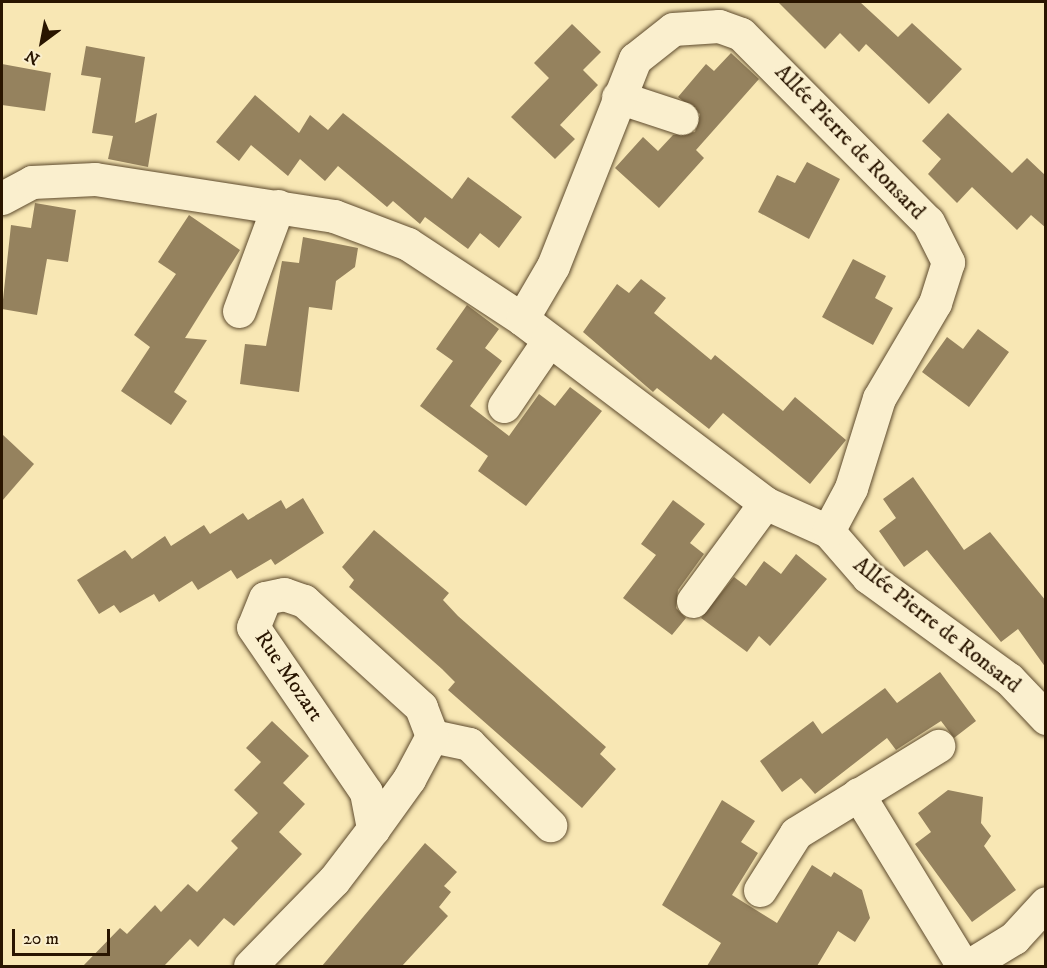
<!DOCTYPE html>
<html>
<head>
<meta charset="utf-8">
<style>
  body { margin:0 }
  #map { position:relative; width:1047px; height:968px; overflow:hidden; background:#f8e7b4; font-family:"IM FELL DW Pica",serif }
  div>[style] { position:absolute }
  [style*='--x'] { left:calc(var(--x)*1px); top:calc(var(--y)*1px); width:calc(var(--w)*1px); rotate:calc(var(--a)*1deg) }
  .building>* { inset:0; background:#95825e }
  .roads { filter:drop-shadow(0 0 2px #5d4a2d) drop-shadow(0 0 2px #5d4a2d) }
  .minor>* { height:33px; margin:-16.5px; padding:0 16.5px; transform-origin:16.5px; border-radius:16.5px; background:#faefce }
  span { translate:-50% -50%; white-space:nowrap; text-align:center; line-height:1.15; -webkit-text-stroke:5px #faefce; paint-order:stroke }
  .street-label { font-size:22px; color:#291500 }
  .frame { position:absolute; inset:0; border:3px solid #291500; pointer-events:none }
  .north { position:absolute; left:12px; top:12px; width:60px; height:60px; -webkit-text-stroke:4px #faefce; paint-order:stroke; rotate:212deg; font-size:16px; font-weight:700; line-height:24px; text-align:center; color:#291500 }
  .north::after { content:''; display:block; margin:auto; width:21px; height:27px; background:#291500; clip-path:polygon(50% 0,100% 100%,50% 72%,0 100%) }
  .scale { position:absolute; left:12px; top:929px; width:98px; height:27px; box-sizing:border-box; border:3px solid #291500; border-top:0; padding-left:8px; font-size:18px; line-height:21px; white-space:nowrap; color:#291500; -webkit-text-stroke:4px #faefce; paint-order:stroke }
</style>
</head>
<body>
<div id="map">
  <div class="building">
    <i style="clip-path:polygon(778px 2px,860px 2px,898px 37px,912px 23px,962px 69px,929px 104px,866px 44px,859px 52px,840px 33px,825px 49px)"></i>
    <i style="clip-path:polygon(572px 24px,601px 52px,583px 70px,598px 85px,560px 125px,575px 139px,555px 159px,511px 117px,549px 78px,534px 63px)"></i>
    <i style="clip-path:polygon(86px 46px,145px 57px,135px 123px,157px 113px,148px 167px,108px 159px,113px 136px,92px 133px,101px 78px,81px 75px)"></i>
    <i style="clip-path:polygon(731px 53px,759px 79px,696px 150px,704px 158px,659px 208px,615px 168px,643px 137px,658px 151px,673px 135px,695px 132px,700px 114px,678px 97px,706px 64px,714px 71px)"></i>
    <i style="clip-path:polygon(2px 64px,51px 73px,45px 111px,2px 105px)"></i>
    <i style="clip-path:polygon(255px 95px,299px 133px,310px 115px,328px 130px,343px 113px,452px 199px,468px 177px,522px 217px,499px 248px,480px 233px,468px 249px,425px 217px,420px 224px,393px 201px,387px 207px,338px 166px,325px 181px,300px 159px,288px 176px,251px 145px,239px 161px,216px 142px)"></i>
    <i style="clip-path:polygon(948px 113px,1012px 173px,1027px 158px,1046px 176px,1046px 228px,1031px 215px,1017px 230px,972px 187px,957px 203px,928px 174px,941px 159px,922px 141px)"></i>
    <i style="clip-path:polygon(807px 162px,840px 179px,809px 239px,758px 212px,777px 175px,795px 183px)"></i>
    <i style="clip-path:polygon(35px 203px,76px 210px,68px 262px,47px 259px,37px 315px,2px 309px,11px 225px,31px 228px)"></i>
    <i style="clip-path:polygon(189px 215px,240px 250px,185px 338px,207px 340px,174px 392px,187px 401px,171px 425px,121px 391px,150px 347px,134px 335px,176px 274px,158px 262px)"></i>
    <i style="clip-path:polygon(303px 237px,358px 248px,355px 267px,336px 281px,332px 310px,309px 307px,299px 392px,240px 384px,245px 344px,266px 346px,282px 261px,299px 263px)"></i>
    <i style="clip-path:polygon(853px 259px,886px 276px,875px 298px,893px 308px,873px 345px,822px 317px)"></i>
    <i style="clip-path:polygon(641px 279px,666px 298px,654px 313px,711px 360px,715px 355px,783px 411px,795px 397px,846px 440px,810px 484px,723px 413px,709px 429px,657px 388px,653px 392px,583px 332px,617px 284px,629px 293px)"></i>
    <i style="clip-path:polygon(467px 305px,499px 329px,485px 348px,502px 361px,470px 406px,509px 436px,539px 394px,555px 406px,570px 387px,602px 411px,526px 506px,478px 471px,488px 456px,420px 406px,453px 361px,436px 349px)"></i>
    <i style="clip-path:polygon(978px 329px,1009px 352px,969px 407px,922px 372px,947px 337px,963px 349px)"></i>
    <i style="clip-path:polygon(2px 434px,34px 464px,2px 501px)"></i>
    <i style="clip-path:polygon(913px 477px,964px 550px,990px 532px,1046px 601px,1046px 668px,1018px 629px,1001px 642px,927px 550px,904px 567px,879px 531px,896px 518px,883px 499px)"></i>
    <i style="clip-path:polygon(303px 498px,324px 533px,275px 565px,271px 559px,237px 579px,231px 570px,198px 590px,192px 581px,159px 602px,154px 594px,120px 613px,114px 605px,99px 614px,77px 580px,125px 550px,132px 559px,165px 536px,171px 546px,204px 525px,210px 534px,243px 513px,248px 520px,281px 500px,286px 509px)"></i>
    <i style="clip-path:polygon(673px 500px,705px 524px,690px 543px,704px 554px,678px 590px,676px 608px,686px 618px,672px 635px,623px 598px,656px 555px,641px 544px)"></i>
    <i style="clip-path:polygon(374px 530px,449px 593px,443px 600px,458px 616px,606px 747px,600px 754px,616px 769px,582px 808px,448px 690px,455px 682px,442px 669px,349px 587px,354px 580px,342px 567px)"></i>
    <i style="clip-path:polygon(796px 554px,827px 579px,770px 646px,759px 636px,747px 652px,701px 618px,734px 577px,746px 586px,764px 561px,781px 574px)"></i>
    <i style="clip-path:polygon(940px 672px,976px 721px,954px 738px,941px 721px,896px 750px,887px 738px,815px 794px,801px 778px,782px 792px,760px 761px,813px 721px,822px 734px,885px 688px,897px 703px)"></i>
    <i style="clip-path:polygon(272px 721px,309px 756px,283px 783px,305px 804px,279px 832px,302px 854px,234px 926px,224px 918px,198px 947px,190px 939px,164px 966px,83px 966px,120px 928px,127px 934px,155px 905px,161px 912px,188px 884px,197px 892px,238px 848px,231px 841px,258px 813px,234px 790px,261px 762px,246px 748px)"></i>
    <i style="clip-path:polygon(948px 790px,983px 797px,981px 823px,991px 836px,984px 846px,1016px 890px,972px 922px,915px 844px,931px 832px,918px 813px)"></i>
    <i style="clip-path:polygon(722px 800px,755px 821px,741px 842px,758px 853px,732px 895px,777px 923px,812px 865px,831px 877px,834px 872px,862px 890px,870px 918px,855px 942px,838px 931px,817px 966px,707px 966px,721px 943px,662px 905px)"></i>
    <i style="clip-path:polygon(425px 843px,457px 872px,444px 886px,451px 892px,439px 907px,448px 916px,402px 966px,322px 966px)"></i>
  </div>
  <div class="roads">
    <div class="minor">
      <i style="--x:618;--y:97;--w:67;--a:18.2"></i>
      <i style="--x:2;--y:198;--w:34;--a:-28"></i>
      <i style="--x:32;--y:182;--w:63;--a:-2.7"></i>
      <i style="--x:95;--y:179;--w:242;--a:8.8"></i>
      <i style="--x:334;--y:216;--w:79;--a:20.7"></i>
      <i style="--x:408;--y:244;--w:136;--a:33.3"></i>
      <i style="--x:522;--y:319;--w:305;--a:37.1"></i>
      <i style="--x:765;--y:503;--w:69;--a:24"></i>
      <i style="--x:828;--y:531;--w:61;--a:49"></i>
      <i style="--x:868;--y:577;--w:174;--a:35.9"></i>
      <i style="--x:1009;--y:679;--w:54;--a:46.5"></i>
      <i style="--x:239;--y:311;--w:112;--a:-69.6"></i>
      <i style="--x:522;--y:319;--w:61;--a:-59.7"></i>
      <i style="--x:553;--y:266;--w:223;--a:-68.4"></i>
      <i style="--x:635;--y:59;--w:48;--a:-38.3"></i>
      <i style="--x:673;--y:29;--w:46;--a:-3.7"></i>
      <i style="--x:719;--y:26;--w:23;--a:20"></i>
      <i style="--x:741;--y:34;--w:265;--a:45.2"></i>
      <i style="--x:928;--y:222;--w:45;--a:63.4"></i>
      <i style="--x:948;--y:262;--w:43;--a:107.6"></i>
      <i style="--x:935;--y:303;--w:110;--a:120.5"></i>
      <i style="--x:879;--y:398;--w:94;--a:107.3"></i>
      <i style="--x:851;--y:488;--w:49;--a:118.1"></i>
      <i style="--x:504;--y:406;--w:80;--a:-55.7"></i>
      <i style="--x:693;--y:601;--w:122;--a:-53.7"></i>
      <i style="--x:432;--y:736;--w:38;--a:12"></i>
      <i style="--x:469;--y:744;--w:115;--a:45"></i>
      <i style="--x:858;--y:794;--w:202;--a:58.6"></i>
      <i style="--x:760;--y:890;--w:67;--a:-57.7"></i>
      <i style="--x:796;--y:833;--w:167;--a:-31.5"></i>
      <i style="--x:250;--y:966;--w:120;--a:-45.7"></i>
      <i style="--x:334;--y:880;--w:64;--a:-52.6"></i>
      <i style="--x:373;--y:829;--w:62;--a:-54.2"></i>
      <i style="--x:409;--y:779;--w:49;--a:-61.9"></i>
      <i style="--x:432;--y:736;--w:31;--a:-111"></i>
      <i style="--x:421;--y:707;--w:158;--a:-137.8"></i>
      <i style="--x:304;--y:601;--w:21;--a:-161"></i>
      <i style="--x:284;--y:594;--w:19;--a:168"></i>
      <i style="--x:265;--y:598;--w:31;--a:112"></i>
      <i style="--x:253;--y:627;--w:200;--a:55.6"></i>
      <i style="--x:366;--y:792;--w:38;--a:79"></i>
      <i style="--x:968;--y:966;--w:54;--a:-31.3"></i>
      <i style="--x:1014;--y:938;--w:47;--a:-47.6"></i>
    </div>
  </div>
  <div class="street-label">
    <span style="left:850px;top:142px;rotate:46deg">Allée Pierre de Ronsard</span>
    <span style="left:937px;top:625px;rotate:38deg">Allée Pierre de Ronsard</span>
    <span style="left:289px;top:676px;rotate:56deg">Rue Mozart</span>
  </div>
  <div class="frame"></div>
  <div class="north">N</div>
  <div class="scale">20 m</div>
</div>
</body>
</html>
